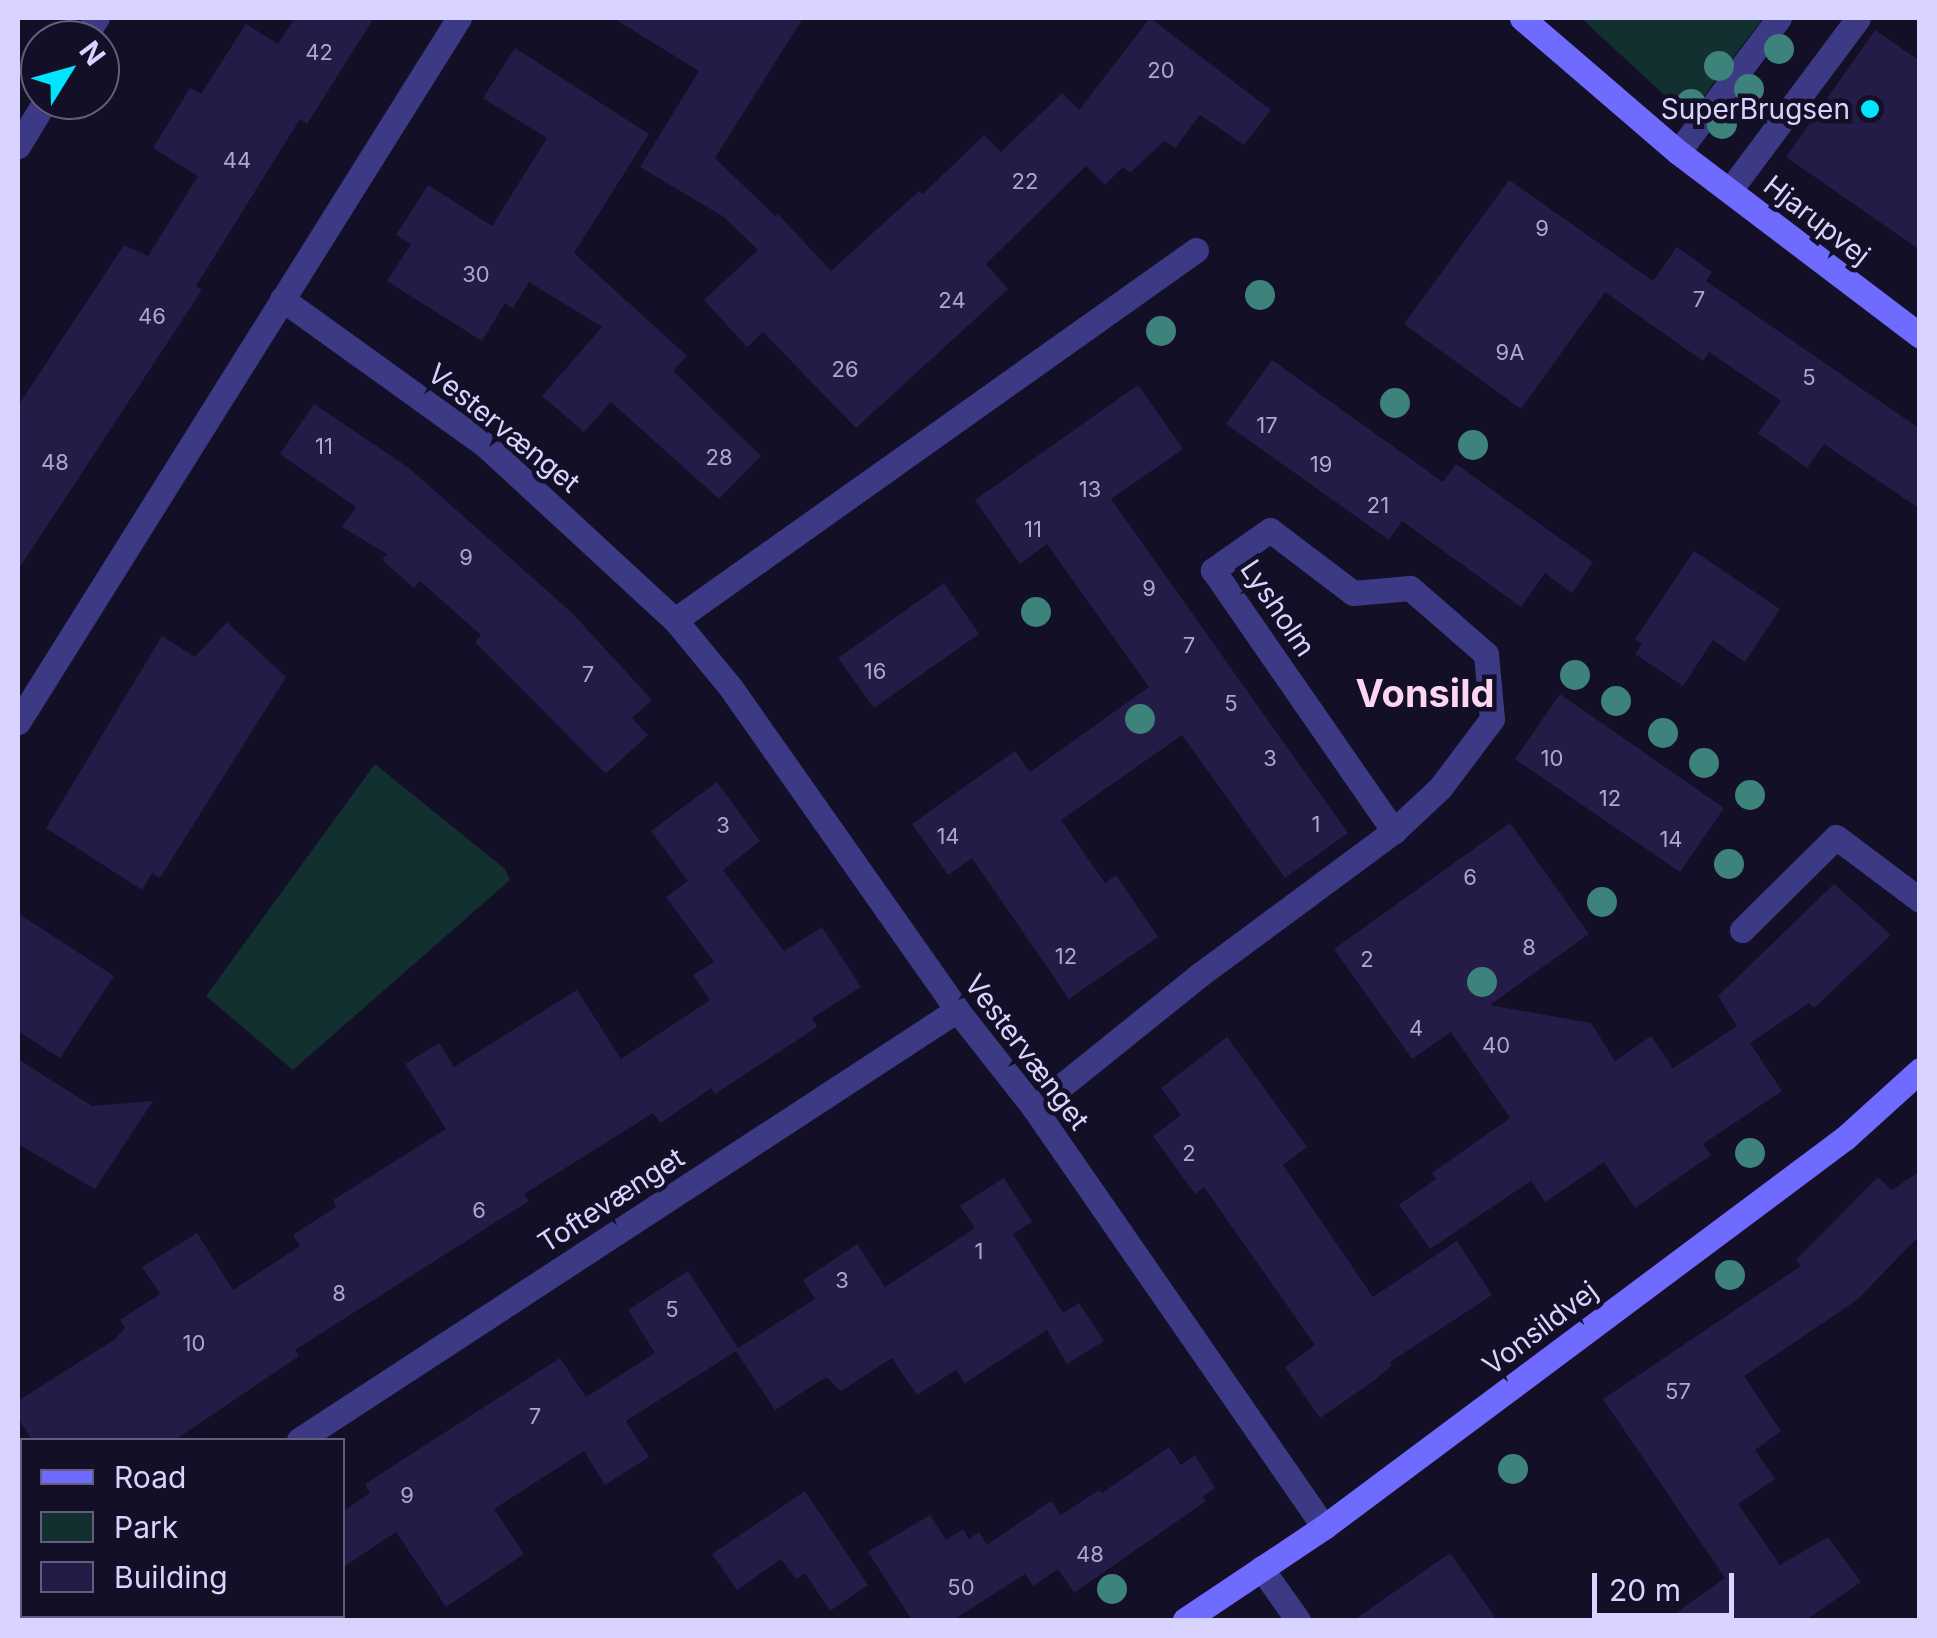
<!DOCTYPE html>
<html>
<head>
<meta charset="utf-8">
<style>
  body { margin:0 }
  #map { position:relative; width:1937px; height:1638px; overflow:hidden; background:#130f26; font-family:Inter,sans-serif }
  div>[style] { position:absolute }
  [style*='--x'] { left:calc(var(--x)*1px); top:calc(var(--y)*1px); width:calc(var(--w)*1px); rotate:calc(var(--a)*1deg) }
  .green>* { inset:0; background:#12302f }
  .building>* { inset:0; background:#241b47 }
  .lane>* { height:25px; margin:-12.5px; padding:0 12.5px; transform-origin:12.5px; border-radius:12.5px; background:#3d3a85 }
  .street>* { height:25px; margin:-12.5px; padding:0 12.5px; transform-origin:12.5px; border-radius:12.5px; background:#3d3a85 }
  .secondary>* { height:25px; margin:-12.5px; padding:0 12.5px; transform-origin:12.5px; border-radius:12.5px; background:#6f6bff }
  .trees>* { width:30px; height:30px; margin:-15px; border-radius:50%; background:#3d827b }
  .dots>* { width:28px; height:28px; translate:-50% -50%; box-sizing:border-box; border:5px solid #130f26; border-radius:50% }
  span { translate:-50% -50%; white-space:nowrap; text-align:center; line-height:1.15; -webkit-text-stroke:9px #130f26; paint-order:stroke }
  .number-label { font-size:22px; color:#aca6d1 }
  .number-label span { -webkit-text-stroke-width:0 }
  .poi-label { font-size:28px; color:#d9d4ff }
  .right { translate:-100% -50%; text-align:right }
  .street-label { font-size:28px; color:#d9d4ff }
  .district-label { font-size:38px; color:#ffd6f0; font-weight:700 }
  .frame { position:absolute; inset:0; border:20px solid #d9d4ff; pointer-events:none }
  .legend { position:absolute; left:20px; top:1438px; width:325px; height:180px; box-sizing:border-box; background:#130f26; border:2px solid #625e7d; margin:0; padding:12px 18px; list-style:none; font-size:30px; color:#d9d4ff }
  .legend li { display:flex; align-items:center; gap:20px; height:50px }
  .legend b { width:50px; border:2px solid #625e7d }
  .north { position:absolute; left:20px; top:20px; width:100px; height:100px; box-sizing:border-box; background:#130f26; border:2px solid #625e7d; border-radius:50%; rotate:53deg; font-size:28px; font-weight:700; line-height:40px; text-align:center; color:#d9d4ff }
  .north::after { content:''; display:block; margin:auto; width:35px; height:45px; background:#00e5ff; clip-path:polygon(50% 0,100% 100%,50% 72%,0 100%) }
  .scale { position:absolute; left:1592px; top:1573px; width:142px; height:45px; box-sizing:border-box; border:5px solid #d9d4ff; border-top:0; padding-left:12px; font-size:30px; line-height:35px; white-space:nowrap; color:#d9d4ff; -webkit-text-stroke:8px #130f26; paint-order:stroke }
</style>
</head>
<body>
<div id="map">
  <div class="green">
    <i style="clip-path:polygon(1581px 18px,1763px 18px,1688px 117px)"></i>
    <i style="clip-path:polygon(375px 764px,505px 869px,510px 880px,293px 1070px,206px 996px)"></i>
  </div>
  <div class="building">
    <i style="clip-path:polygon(295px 18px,374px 18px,307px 124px,300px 119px,196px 286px,202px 290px,18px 570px,18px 406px,124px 245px,148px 256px,198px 176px,153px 148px,190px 88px,201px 94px,246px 24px,278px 44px)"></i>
    <i style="clip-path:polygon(613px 18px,803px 18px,715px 158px,775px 216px,778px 214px,831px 271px,919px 191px,923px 194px,984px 135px,1001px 152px,1062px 93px,1079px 110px,1150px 18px,1271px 110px,1244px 145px,1200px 115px,1175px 148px,1164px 141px,1130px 173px,1123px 167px,1105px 185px,1086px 166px,986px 264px,1008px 289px,856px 428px,763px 332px,747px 347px,704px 300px,758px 250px,724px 217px,640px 167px,699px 71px)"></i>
    <i style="clip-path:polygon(1875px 30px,1920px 61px,1920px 250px,1786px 157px)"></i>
    <i style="clip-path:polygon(515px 48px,649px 134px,574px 253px,687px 356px,673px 371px,761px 456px,719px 499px,611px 402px,584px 432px,542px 396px,602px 327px,529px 282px,513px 308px,505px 303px,482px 341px,387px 281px,411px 244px,396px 235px,428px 185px,492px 226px,547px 138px,483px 98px)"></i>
    <i style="clip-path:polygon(1509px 180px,1653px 281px,1677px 247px,1712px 272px,1706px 281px,1920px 429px,1920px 509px,1824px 444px,1807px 468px,1758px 433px,1781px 401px,1709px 352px,1703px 361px,1605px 292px,1521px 409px,1404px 324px)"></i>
    <i style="clip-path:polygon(1272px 360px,1443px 482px,1456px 464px,1593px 562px,1572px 593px,1545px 573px,1521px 607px,1402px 521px,1389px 540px,1226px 424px)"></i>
    <i style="clip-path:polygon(1138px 385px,1183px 449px,1111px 499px,1348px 833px,1285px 878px,1182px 735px,1061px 820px,1105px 883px,1116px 875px,1158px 937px,1069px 999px,972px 858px,948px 875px,912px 824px,1015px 751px,1030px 772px,1149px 687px,1047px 544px,1020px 564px,975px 500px)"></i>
    <i style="clip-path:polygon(314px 404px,409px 468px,572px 613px,652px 700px,632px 718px,648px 735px,610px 770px,605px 773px,475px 642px,481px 635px,420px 581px,414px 588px,382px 560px,387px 554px,342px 527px,356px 507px,280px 454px)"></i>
    <i style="clip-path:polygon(1694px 551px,1780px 609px,1745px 662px,1713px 640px,1683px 686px,1635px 654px,1642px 644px,1635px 639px)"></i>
    <i style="clip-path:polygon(944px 583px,979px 634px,874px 708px,838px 658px)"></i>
    <i style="clip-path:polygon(227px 622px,286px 677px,160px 878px,152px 873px,142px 890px,46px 828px,162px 636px,195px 657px)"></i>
    <i style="clip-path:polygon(1560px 694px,1724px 808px,1680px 872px,1515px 759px)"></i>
    <i style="clip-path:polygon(717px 782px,760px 841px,723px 870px,784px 951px,822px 927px,861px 987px,812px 1018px,817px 1027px,715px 1094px,711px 1088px,661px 1123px,653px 1113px,524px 1194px,529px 1201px,295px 1350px,299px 1356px,175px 1440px,32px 1440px,18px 1418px,18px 1401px,115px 1339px,125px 1328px,120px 1320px,160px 1294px,142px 1267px,197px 1233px,233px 1290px,300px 1246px,293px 1235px,336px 1207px,333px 1200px,446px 1129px,405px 1064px,439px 1043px,454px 1067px,577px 990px,621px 1059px,710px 1000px,693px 975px,714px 962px,666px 897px,688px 881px,651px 831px)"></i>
    <i style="clip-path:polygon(1510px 823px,1589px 934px,1490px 1005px,1591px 1023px,1615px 1061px,1651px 1036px,1673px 1068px,1737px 1026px,1718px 996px,1834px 884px,1891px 935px,1814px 1008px,1809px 1003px,1750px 1043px,1782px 1091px,1703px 1144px,1711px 1155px,1635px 1208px,1604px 1162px,1545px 1202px,1531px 1181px,1430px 1249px,1399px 1205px,1436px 1179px,1432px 1173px,1510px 1118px,1451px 1032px,1412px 1059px,1334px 949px)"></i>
    <i style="clip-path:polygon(18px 913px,114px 976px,60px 1058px,18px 1031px)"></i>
    <i style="clip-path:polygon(1227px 1037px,1307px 1147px,1283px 1165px,1373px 1297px,1457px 1241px,1492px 1295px,1390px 1362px,1392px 1365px,1375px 1380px,1320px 1418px,1285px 1367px,1315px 1345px,1204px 1187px,1195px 1194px,1153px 1136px,1181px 1115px,1161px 1088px)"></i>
    <i style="clip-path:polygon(18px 1059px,92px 1106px,153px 1101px,95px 1189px,18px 1144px)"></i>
    <i style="clip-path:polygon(1920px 1171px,1920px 1235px,1857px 1300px,1744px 1376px,1781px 1431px,1755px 1450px,1775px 1479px,1738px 1504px,1780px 1565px,1828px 1537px,1861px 1582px,1806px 1620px,1666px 1620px,1725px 1578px,1603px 1399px,1801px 1266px,1796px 1260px,1878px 1177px,1892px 1190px)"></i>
    <i style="clip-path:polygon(1004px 1178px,1032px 1222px,1013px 1234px,1063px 1313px,1079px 1303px,1104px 1341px,1067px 1364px,1047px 1330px,965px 1383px,956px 1370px,917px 1395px,892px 1358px,841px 1391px,826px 1377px,775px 1410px,736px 1351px,626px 1421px,649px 1457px,605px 1485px,584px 1451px,494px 1509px,524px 1554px,446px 1607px,396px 1532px,342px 1568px,342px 1512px,370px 1493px,365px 1484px,560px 1358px,586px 1397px,655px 1353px,628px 1310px,688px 1271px,738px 1348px,815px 1299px,803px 1280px,857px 1244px,885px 1287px,975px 1228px,960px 1206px)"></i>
    <i style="clip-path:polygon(1169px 1447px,1181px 1465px,1195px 1455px,1215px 1488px,1202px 1497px,1206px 1501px,1074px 1593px,1058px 1569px,1033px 1586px,1025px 1574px,953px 1620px,912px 1620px,868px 1552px,930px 1515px,946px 1540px,963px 1529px,969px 1539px,979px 1532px,987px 1545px,1051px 1501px,1061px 1515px,1099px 1490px,1102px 1493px)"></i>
    <i style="clip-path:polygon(805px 1491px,868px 1585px,830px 1611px,805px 1573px,796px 1579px,781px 1559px,737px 1590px,712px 1554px)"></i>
    <i style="clip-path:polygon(1450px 1553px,1497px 1620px,1354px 1620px)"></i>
  </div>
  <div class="lane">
    <i style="--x:1730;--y:190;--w:214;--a:-53.3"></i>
    <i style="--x:1742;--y:930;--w:132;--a:-44.7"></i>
    <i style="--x:1836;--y:837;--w:105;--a:36.9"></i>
  </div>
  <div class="street">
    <i style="--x:83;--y:40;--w:26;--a:-58"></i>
    <i style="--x:18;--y:146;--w:54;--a:-58.7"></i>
    <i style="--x:1678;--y:152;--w:168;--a:-53"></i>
    <i style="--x:282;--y:299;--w:249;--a:35.7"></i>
    <i style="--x:484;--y:444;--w:260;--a:42.7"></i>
    <i style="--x:675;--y:620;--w:88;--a:50.5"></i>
    <i style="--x:731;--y:688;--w:393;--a:54.9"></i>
    <i style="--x:957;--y:1010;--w:125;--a:51.8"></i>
    <i style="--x:1034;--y:1108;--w:510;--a:55.31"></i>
    <i style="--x:675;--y:620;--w:639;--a:-35.38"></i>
    <i style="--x:18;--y:722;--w:831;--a:-57.94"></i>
    <i style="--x:1034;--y:1108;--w:211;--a:-38.8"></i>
    <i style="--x:1198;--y:976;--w:244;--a:-36.5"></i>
    <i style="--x:1394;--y:831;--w:63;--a:-43.1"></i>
    <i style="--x:1440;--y:788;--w:86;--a:-53"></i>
    <i style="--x:1492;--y:719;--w:65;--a:-95.3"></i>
    <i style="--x:1486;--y:654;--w:101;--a:-139"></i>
    <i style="--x:1410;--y:588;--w:57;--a:175"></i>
    <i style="--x:1353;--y:593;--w:104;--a:-142.8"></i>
    <i style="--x:1270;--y:530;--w:70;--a:144.9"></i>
    <i style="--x:1213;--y:570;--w:318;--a:55.3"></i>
    <i style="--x:299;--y:1440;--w:786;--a:-33.16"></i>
    <i style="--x:1261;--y:1568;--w:64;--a:54.6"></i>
    <i style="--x:23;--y:1620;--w:9;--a:-27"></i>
  </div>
  <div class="secondary">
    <i style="--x:1522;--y:18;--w:206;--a:40.7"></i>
    <i style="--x:1678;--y:152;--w:304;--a:37.2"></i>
    <i style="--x:1185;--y:1620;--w:167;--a:-33.8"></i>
    <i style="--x:1324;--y:1527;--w:650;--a:-36.75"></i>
    <i style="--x:1845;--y:1138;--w:101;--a:-42.2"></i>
  </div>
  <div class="trees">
    <i style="left:1779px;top:49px"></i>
    <i style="left:1719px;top:66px"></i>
    <i style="left:1749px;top:89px"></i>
    <i style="left:1691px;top:104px"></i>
    <i style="left:1722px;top:124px"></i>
    <i style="left:1260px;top:295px"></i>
    <i style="left:1161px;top:331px"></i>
    <i style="left:1395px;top:403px"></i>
    <i style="left:1473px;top:445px"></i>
    <i style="left:1036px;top:612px"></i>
    <i style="left:1575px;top:675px"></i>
    <i style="left:1616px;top:701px"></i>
    <i style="left:1140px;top:719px"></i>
    <i style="left:1663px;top:733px"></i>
    <i style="left:1704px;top:763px"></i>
    <i style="left:1750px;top:795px"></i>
    <i style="left:1729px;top:864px"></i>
    <i style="left:1602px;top:902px"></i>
    <i style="left:1482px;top:982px"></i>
    <i style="left:1750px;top:1153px"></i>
    <i style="left:1730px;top:1275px"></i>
    <i style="left:1513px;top:1469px"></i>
    <i style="left:1112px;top:1589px"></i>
  </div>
  <div class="dots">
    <i style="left:1870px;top:109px;background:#00e5ff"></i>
  </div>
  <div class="number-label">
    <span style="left:319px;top:53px">42</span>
    <span style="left:1161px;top:71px">20</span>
    <span style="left:237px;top:161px">44</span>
    <span style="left:1025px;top:182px">22</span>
    <span style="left:1542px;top:229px">9</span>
    <span style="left:476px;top:275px">30</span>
    <span style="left:1699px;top:300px">7</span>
    <span style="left:952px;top:301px">24</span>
    <span style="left:152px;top:317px">46</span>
    <span style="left:1510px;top:353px">9A</span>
    <span style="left:845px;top:370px">26</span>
    <span style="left:1809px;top:378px">5</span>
    <span style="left:1267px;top:426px">17</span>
    <span style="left:324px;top:447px">11</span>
    <span style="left:719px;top:458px">28</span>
    <span style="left:55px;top:463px">48</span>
    <span style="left:1321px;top:465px">19</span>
    <span style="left:1090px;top:490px">13</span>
    <span style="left:1378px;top:506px">21</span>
    <span style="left:1033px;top:530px">11</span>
    <span style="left:466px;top:558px">9</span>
    <span style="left:1149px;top:589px">9</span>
    <span style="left:1189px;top:646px">7</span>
    <span style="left:875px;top:672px">16</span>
    <span style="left:588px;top:675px">7</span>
    <span style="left:1231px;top:704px">5</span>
    <span style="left:1270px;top:759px">3</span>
    <span style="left:1552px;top:759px">10</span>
    <span style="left:1610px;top:799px">12</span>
    <span style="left:1316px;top:825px">1</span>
    <span style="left:723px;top:826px">3</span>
    <span style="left:948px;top:837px">14</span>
    <span style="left:1671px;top:840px">14</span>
    <span style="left:1470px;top:878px">6</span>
    <span style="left:1529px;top:948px">8</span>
    <span style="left:1066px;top:957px">12</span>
    <span style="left:1367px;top:960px">2</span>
    <span style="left:1416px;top:1029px">4</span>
    <span style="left:1496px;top:1046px">40</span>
    <span style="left:1189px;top:1154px">2</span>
    <span style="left:479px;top:1211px">6</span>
    <span style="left:979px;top:1252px">1</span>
    <span style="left:842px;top:1281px">3</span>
    <span style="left:339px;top:1294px">8</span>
    <span style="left:672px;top:1310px">5</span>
    <span style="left:194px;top:1344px">10</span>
    <span style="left:1678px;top:1392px">57</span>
    <span style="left:535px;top:1417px">7</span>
    <span style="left:407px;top:1496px">9</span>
    <span style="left:1090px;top:1555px">48</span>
    <span style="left:961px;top:1588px">50</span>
  </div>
  <div class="poi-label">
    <span class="right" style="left:1850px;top:109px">SuperBrugsen</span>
  </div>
  <div class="street-label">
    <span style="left:1817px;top:220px;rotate:38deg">Hjarupvej</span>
    <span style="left:504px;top:428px;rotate:39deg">Vestervænget</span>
    <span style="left:1278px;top:608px;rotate:56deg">Lysholm</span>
    <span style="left:1027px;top:1052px;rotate:53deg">Vestervænget</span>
    <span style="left:611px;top:1200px;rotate:-33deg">Toftevænget</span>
    <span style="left:1540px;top:1328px;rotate:-37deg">Vonsildvej</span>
  </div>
  <div class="district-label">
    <span style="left:1425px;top:694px">Vonsild</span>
  </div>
  <div class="frame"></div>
  <ul class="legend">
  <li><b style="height:12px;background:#6f6bff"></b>Road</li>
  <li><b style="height:28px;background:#12302f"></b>Park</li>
  <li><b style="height:28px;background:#241b47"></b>Building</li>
  </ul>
  <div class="north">N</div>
  <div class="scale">20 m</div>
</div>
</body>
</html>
